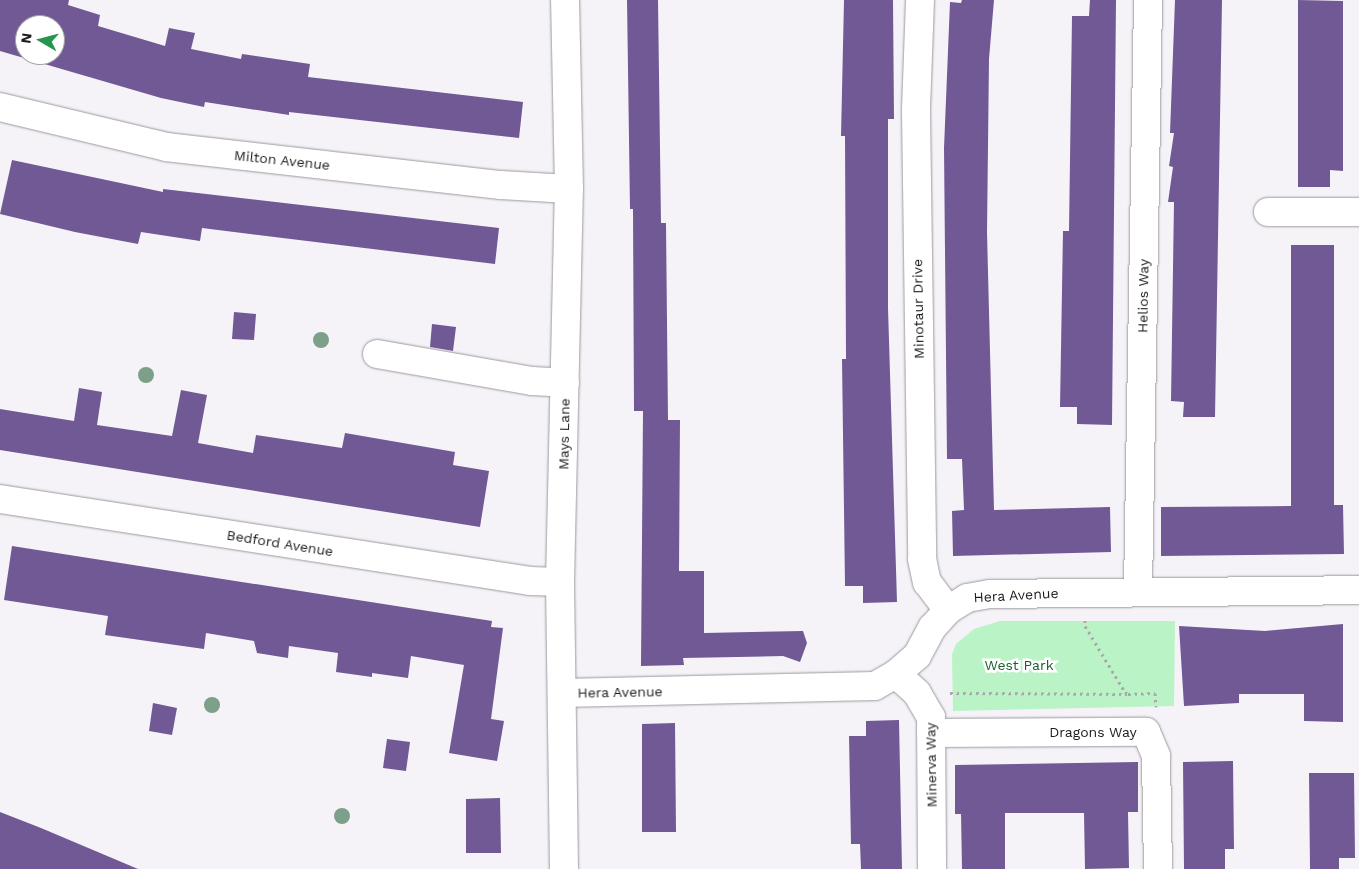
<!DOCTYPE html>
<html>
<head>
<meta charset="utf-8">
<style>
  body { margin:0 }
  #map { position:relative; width:1359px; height:869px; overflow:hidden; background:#f5f3f8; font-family:"Work Sans",sans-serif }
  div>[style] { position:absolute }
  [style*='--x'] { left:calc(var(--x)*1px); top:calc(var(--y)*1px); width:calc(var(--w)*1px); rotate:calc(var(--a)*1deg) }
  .green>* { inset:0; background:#baf3c6 }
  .building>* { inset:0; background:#705994 }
  .path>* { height:3px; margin-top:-1.5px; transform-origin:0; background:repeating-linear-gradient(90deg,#aaa8ac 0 2.5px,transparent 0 6.5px) }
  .roads { filter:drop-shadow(0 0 1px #9b999d) drop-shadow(0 0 1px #9b999d) }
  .minor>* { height:28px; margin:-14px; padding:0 14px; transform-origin:14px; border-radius:14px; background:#fff }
  .trees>* { width:16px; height:16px; margin:-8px; border-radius:50%; background:#7ca08a }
  span { translate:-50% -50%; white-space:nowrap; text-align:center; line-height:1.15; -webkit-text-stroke:5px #fff; paint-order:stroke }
  .street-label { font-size:14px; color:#1c1c1d }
  .park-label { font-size:14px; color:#195d30 }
  .north { position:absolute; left:15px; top:15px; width:50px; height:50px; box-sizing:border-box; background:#fff; border:1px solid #a4a4a5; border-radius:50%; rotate:278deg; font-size:14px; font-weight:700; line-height:20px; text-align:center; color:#1c1c1d }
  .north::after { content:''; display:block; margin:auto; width:18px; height:22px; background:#26954e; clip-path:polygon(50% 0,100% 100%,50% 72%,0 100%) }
</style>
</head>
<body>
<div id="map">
  <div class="green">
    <i style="clip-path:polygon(1000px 621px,1175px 621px,1174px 706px,953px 711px,952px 654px,956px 644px,974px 629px)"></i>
  </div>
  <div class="building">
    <i style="clip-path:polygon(evenodd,0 0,69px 0,68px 5px,100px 15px,98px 26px,165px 46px,169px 28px,195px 33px,191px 49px,241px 59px,242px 54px,310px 64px,308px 77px,523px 102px,519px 138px,289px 112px,289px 115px,205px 102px,204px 107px,161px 98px,0 51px,0 0,25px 25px,55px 25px,55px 55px,25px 55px,25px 25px)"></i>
    <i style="clip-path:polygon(627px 0,658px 0,661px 223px,666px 223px,668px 420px,680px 420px,679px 571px,704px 571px,704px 633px,803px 631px,807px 643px,800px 662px,783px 656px,683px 658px,684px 665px,641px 666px,643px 411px,634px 411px,633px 209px,630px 209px)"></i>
    <i style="clip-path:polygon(844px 0,893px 0,894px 119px,888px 119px,888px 308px,897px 602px,863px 603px,863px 586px,845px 586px,842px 359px,846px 359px,845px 136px,841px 136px)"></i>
    <i style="clip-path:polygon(962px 0,994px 0,989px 59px,987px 232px,994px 510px,1110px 507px,1111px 552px,953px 556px,952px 511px,964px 510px,962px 459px,947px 459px,944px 148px,950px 2px,961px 3px)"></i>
    <i style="clip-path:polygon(1090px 0,1116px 0,1112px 425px,1077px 424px,1077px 407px,1060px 407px,1063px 231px,1069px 231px,1072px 16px,1089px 16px)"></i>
    <i style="clip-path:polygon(1175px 0,1222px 0,1215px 417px,1183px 417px,1184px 402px,1171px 401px,1174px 202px,1168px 202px,1173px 167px,1169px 166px,1174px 133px,1170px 133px)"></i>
    <i style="clip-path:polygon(1298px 0,1343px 1px,1343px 171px,1330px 170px,1330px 187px,1298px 187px)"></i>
    <i style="clip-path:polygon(12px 160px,163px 192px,163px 189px,499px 228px,495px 264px,202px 228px,200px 241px,141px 232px,138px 244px,75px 232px,0 214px)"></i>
    <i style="clip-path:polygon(1291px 245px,1334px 245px,1334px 505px,1343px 505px,1344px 554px,1161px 556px,1161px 507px,1291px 506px)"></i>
    <i style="clip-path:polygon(234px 312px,256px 314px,254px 340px,232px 339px)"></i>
    <i style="clip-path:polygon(432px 324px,456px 327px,453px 351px,430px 347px)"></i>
    <i style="clip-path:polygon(79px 388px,102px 392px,97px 425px,172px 436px,181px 390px,207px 395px,198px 443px,253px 453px,256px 435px,342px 448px,345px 433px,455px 452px,453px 465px,489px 471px,480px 527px,0 450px,0 409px,74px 421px)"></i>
    <i style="clip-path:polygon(12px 546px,492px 621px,491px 627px,503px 628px,491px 719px,504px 721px,497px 761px,449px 753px,464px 665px,411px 656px,408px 678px,372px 673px,372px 677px,336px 672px,338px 653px,289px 646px,288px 658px,257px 653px,254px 641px,206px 633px,204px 649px,105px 635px,108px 616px,4px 600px)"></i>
    <i style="clip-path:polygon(1343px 624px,1343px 722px,1304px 721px,1304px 694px,1239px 694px,1239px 703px,1184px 706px,1179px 626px,1265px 631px)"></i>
    <i style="clip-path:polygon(153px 703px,177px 708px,172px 735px,149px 731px)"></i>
    <i style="clip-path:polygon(899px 720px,902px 869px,861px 869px,860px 844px,851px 844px,849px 736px,866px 736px,866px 721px)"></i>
    <i style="clip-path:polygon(675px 723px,676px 832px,642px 832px,642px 724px)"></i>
    <i style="clip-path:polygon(387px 739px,410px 742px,406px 771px,383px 768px)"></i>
    <i style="clip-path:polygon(1233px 761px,1234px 849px,1225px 849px,1225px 869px,1184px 869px,1183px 762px)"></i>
    <i style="clip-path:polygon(1138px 762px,1138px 812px,1128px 812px,1129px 868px,1085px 869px,1084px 813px,1005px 813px,1005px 869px,962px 869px,961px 814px,955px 814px,955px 765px)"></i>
    <i style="clip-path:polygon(1309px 773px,1354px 773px,1355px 858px,1339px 858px,1339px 869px,1310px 869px)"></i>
    <i style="clip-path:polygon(500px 798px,501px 853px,466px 853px,466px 799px)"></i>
    <i style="clip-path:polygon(0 812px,41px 828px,138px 869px,0 869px)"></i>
  </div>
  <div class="path">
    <i style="--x:1085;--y:620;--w:6;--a:90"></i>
    <i style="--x:1085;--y:626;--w:77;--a:58.8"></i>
    <i style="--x:1125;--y:692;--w:4;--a:34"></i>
    <i style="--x:1128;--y:694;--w:27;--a:-2"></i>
    <i style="--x:1155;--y:693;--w:14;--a:86"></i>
    <i style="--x:950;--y:693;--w:177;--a:0.3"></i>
  </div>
  <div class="roads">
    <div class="minor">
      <i style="--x:920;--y:0;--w:111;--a:92.1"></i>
      <i style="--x:916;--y:111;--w:448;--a:89.2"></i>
      <i style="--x:922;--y:559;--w:24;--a:78"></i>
      <i style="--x:927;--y:582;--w:35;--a:53"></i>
      <i style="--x:0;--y:107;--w:171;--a:13.5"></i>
      <i style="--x:166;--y:147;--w:337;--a:6.5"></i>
      <i style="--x:501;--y:185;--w:68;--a:3.4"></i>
      <i style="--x:1268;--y:212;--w:91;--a:0"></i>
      <i style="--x:377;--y:354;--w:157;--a:9.9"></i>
      <i style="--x:532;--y:381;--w:33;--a:3"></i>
      <i style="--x:0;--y:499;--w:536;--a:8.79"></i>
      <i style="--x:530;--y:581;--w:30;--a:2"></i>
      <i style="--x:1138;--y:591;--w:591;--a:-89.03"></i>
      <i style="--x:896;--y:674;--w:28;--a:42"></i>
      <i style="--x:917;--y:693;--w:28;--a:60"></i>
      <i style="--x:931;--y:717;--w:152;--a:89.6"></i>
      <i style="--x:562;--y:693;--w:313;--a:-1.3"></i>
      <i style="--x:875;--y:686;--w:24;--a:-30"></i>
      <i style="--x:896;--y:674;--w:28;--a:-41"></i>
      <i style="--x:917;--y:656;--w:32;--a:-62"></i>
      <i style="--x:932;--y:628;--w:24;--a:-48"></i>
      <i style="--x:948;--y:610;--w:22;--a:-32"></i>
      <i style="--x:967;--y:598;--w:23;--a:-10"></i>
      <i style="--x:990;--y:594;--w:369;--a:-0.6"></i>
      <i style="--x:931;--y:733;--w:215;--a:-0.3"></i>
      <i style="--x:1146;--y:732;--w:26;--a:67"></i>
      <i style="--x:1156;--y:756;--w:113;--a:89"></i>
      <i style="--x:564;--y:869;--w:287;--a:-90.8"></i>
      <i style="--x:560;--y:582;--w:393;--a:-88.7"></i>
      <i style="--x:569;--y:189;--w:189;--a:-91.2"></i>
    </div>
  </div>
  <div class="trees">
    <i style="left:321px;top:340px"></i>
    <i style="left:146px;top:375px"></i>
    <i style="left:212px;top:705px"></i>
    <i style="left:342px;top:816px"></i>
  </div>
  <div class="street-label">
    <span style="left:282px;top:160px;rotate:6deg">Milton Avenue</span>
    <span style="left:1143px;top:296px;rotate:-89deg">Helios Way</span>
    <span style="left:918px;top:309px;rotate:-91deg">Minotaur Drive</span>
    <span style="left:564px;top:434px;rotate:-89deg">Mays Lane</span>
    <span style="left:280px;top:543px;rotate:9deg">Bedford Avenue</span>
    <span style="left:1016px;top:595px;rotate:-3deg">Hera Avenue</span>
    <span style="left:620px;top:692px;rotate:-1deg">Hera Avenue</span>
    <span style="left:1093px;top:732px">Dragons Way</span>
    <span style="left:931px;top:765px;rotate:-91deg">Minerva Way</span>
  </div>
  <div class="park-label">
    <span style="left:1019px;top:665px">West Park</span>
  </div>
  <div class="north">N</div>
</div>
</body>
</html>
